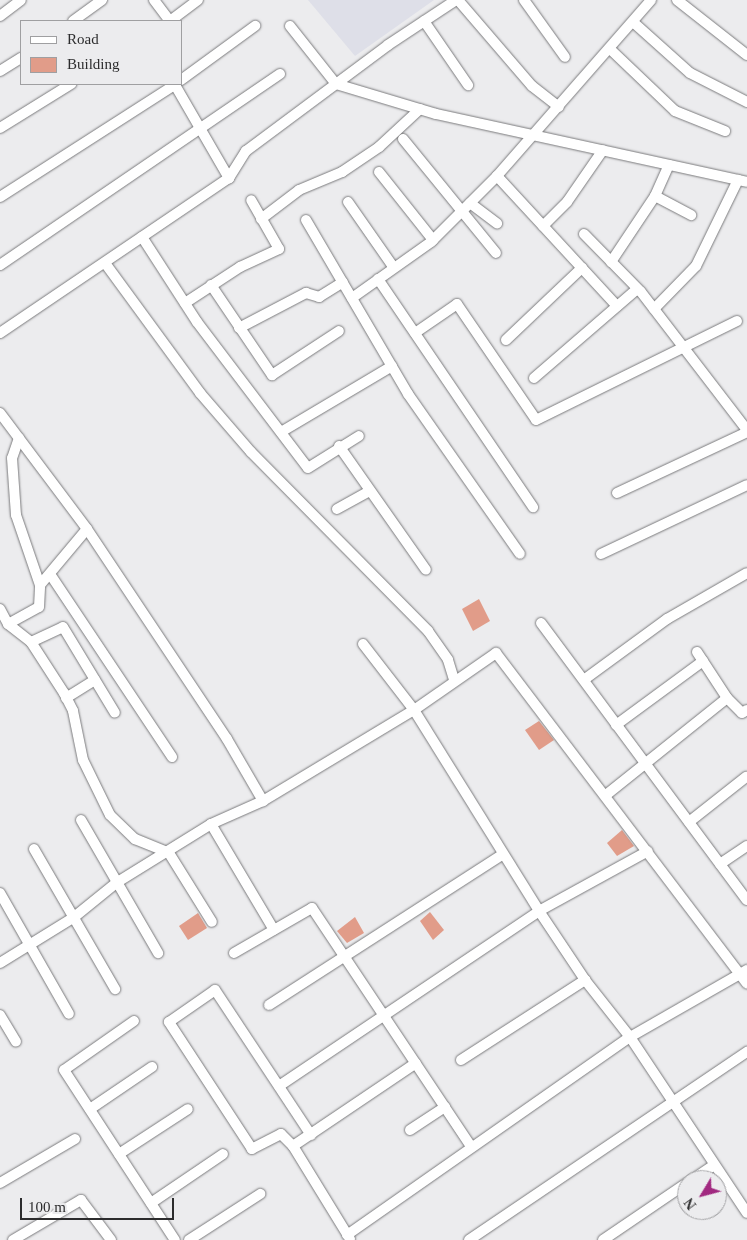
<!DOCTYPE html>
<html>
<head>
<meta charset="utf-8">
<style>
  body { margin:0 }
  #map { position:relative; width:747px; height:1240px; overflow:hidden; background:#ececee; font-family:"Times New Roman",serif }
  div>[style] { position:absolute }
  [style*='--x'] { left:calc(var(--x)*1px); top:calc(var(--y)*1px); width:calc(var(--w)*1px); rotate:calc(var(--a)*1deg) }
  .built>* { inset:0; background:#dedfe8 }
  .building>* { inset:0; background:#e19c89 }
  .roads { filter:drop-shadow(0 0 1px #7a7a7c) drop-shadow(0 0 1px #7a7a7c) }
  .minor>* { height:10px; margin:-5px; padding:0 5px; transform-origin:5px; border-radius:5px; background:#fff }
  span { translate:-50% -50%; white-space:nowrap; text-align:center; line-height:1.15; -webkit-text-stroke:4.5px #ececee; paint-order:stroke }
  .legend { position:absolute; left:20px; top:20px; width:162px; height:65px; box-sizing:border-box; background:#ececee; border:1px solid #9f9fa1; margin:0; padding:6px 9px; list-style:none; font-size:15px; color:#2c2c2d }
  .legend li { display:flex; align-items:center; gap:10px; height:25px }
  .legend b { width:25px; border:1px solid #9f9fa1 }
  .north { position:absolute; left:677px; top:1170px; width:50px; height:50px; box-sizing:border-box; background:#ececee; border:1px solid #9f9fa1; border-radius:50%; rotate:233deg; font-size:14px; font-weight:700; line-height:20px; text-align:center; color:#2c2c2d }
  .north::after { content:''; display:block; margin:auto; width:18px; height:22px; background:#a12980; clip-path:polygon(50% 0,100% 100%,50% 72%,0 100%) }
  .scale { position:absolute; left:20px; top:1198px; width:154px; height:22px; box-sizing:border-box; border:2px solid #2c2c2d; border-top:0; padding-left:6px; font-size:15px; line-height:18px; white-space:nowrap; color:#2c2c2d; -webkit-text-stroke:4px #ececee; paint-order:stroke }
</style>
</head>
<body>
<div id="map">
  <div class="built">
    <i style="clip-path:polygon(308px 0,434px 0,355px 56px)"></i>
  </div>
  <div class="building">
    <i style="clip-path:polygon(479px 599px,490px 621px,473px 631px,462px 609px)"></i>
    <i style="clip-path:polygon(539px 721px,554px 740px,539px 750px,525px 730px)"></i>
    <i style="clip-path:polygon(622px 830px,634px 846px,617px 856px,607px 843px)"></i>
    <i style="clip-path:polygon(430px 912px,444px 930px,433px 940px,420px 921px)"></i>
    <i style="clip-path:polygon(198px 913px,207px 928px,188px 940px,179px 926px)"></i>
    <i style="clip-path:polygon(355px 917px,364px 933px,347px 943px,337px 931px)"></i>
  </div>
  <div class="roads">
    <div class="minor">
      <i style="--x:154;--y:0;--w:26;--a:53"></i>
      <i style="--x:458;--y:0;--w:113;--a:49.3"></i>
      <i style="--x:532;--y:86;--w:34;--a:38"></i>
      <i style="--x:524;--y:0;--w:70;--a:54.3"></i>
      <i style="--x:677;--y:0;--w:89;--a:38.2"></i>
      <i style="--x:0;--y:16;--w:26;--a:-37"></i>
      <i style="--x:73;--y:21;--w:36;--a:-36"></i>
      <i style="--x:170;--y:21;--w:35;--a:-37"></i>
      <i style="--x:424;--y:21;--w:78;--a:55.5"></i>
      <i style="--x:633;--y:22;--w:76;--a:41.8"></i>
      <i style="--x:690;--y:73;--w:64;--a:27"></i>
      <i style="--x:290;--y:26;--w:74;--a:51.6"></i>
      <i style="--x:336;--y:84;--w:104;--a:16.7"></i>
      <i style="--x:436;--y:114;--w:318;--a:12.3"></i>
      <i style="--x:610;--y:49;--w:90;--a:43.6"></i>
      <i style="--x:675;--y:111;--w:54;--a:21.8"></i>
      <i style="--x:0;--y:71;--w:25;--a:-32"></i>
      <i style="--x:181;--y:80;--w:92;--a:-36.1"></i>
      <i style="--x:175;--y:85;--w:108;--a:59.9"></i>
      <i style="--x:0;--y:128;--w:84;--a:-31.8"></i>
      <i style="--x:403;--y:139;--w:147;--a:50.8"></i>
      <i style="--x:379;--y:172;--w:87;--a:51.5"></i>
      <i style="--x:497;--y:176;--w:177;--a:47.3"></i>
      <i style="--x:655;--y:196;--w:41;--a:27.8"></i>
      <i style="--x:0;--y:197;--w:209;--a:-32.7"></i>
      <i style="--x:348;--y:202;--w:80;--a:55.1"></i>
      <i style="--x:470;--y:203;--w:34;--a:37"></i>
      <i style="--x:261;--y:219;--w:48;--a:-37.3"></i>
      <i style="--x:299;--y:190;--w:47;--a:-22.7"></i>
      <i style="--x:342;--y:172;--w:45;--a:-34"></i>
      <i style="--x:379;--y:147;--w:56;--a:-42.8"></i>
      <i style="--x:306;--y:220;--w:202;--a:59.6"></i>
      <i style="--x:408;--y:394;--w:195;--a:55"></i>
      <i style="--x:543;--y:226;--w:34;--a:-45"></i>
      <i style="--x:567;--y:202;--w:63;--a:-55.3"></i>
      <i style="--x:584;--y:234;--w:81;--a:45.5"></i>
      <i style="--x:641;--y:292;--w:174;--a:52.5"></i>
      <i style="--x:142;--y:237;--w:101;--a:57.1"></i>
      <i style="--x:197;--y:322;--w:183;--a:52.8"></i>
      <i style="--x:308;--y:468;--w:60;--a:-32.1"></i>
      <i style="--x:611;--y:262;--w:79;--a:-56.3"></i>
      <i style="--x:655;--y:196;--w:34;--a:-66"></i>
      <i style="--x:105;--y:263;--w:161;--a:53.8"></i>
      <i style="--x:200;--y:393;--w:78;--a:49.2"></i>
      <i style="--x:251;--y:452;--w:252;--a:45.3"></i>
      <i style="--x:428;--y:631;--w:35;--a:55"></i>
      <i style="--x:448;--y:660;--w:21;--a:73"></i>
      <i style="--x:0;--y:265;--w:339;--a:-34.3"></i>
      <i style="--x:378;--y:279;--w:276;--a:55.8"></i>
      <i style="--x:211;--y:285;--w:109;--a:55.9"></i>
      <i style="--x:272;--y:375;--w:80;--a:-33.3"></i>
      <i style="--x:352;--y:298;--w:97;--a:-35.3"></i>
      <i style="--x:431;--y:242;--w:93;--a:-45"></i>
      <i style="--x:497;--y:176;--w:234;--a:-48.8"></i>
      <i style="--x:185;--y:303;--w:66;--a:-33.2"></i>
      <i style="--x:240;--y:267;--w:43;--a:-24.8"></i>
      <i style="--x:279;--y:249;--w:56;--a:-119.7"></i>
      <i style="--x:654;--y:309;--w:60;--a:-45.7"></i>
      <i style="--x:696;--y:266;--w:96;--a:-64"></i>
      <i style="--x:239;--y:328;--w:76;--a:-27.6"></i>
      <i style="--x:306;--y:293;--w:14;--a:17"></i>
      <i style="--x:319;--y:297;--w:28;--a:-32"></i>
      <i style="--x:0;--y:333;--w:277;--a:-34.1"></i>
      <i style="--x:229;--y:178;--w:32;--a:-58"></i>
      <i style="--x:246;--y:151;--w:177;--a:-36.7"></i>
      <i style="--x:388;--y:45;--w:82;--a:-33.5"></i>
      <i style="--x:415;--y:333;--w:51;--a:-34.6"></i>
      <i style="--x:457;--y:304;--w:140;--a:55.7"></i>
      <i style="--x:536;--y:420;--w:224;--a:-26.2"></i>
      <i style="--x:506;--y:340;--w:105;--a:-43.5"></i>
      <i style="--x:534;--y:378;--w:136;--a:-40.8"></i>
      <i style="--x:0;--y:413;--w:145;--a:53.1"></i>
      <i style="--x:87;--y:529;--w:252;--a:56.3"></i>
      <i style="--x:227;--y:739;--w:72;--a:59.9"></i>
      <i style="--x:281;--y:432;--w:129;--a:-30.7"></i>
      <i style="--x:19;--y:438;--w:21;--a:109"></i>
      <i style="--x:12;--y:458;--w:57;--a:86"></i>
      <i style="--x:16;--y:515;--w:74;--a:71.1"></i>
      <i style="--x:339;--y:446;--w:151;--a:54.9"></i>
      <i style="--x:617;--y:493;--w:144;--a:-25.1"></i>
      <i style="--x:337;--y:509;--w:37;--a:-29"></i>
      <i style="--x:601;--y:554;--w:161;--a:-25.3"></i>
      <i style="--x:50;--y:574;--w:220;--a:56.3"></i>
      <i style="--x:0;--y:609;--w:17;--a:62"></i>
      <i style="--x:8;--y:624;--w:29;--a:38"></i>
      <i style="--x:31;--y:642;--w:61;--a:57.1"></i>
      <i style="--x:64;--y:693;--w:20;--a:63"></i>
      <i style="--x:73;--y:711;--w:50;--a:78.5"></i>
      <i style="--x:83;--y:760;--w:61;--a:63.9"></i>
      <i style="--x:110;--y:815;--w:35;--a:44"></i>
      <i style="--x:135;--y:839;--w:37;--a:22"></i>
      <i style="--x:169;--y:853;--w:81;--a:58.1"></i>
      <i style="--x:541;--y:623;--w:345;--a:53.4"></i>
      <i style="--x:8;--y:624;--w:35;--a:-29"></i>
      <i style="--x:39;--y:607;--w:22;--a:-87"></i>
      <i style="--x:40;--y:585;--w:73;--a:-50"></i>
      <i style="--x:31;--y:642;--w:35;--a:-25"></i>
      <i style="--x:63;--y:627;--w:100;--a:58.8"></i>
      <i style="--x:363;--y:644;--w:83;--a:52.3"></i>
      <i style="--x:414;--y:710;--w:237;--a:58.1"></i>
      <i style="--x:539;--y:911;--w:83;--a:56.3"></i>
      <i style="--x:585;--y:980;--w:73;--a:51.7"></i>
      <i style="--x:630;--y:1037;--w:211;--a:56.4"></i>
      <i style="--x:697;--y:652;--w:55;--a:56.9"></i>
      <i style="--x:727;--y:698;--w:21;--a:45"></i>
      <i style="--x:742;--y:713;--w:6;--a:-31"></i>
      <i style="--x:585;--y:679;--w:102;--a:-36.2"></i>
      <i style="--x:667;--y:619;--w:92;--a:-29.9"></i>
      <i style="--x:66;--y:698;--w:34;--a:-32"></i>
      <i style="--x:616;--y:725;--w:108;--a:-36.3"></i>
      <i style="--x:606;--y:795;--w:155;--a:-38.7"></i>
      <i style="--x:81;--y:820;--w:154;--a:59.9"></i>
      <i style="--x:689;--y:822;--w:73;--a:-38.3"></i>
      <i style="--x:211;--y:824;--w:123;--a:59.3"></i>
      <i style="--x:34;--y:849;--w:162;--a:59.9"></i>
      <i style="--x:720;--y:864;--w:32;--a:-34"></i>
      <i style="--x:0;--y:893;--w:139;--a:60.3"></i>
      <i style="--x:234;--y:953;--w:90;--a:-30"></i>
      <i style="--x:312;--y:908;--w:286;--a:56.3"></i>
      <i style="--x:0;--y:963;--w:86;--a:-31.7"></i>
      <i style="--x:73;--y:918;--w:55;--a:-39.1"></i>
      <i style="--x:116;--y:883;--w:112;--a:-31.8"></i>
      <i style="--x:211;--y:824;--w:57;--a:-23.9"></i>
      <i style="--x:263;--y:801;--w:176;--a:-31.1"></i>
      <i style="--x:414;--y:710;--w:100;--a:-34.8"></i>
      <i style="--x:496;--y:653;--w:415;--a:52.8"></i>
      <i style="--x:269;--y:1005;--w:277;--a:-32.8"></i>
      <i style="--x:0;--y:1015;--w:31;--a:59"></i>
      <i style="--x:134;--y:1021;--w:85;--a:145"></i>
      <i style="--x:64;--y:1070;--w:203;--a:56.9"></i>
      <i style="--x:461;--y:1060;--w:148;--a:-32.8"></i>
      <i style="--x:279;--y:1086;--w:313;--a:-33.9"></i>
      <i style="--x:539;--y:911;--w:124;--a:-28.8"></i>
      <i style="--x:90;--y:1109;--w:75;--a:-34.1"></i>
      <i style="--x:410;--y:1130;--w:42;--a:-33.3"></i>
      <i style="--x:293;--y:1146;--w:17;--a:-135"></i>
      <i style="--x:281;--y:1134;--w:33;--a:153"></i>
      <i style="--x:252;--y:1149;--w:152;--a:-123.2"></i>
      <i style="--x:169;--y:1022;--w:56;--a:-34.8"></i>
      <i style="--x:215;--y:990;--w:174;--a:56.5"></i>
      <i style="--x:119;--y:1154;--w:82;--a:-33.1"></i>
      <i style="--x:692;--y:1180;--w:25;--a:-34"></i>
      <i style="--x:0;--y:1183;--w:87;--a:-30.4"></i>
      <i style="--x:151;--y:1203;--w:87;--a:-34.2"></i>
      <i style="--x:347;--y:1235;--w:345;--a:-35"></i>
      <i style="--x:630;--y:1037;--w:135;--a:-29.8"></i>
      <i style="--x:350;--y:1239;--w:109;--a:-121.5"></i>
      <i style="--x:293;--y:1146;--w:148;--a:-34"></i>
      <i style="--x:13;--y:1240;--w:79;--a:-30.5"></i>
      <i style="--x:81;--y:1200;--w:50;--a:53.1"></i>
      <i style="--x:189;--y:1240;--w:85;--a:-32.9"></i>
      <i style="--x:469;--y:1240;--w:336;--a:-34.1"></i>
      <i style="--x:603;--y:1240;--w:102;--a:-34.2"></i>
    </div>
  </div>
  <ul class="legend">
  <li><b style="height:6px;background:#fff"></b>Road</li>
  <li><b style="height:14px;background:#e19c89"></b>Building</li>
  </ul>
  <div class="north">N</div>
  <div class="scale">100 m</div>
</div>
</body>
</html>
